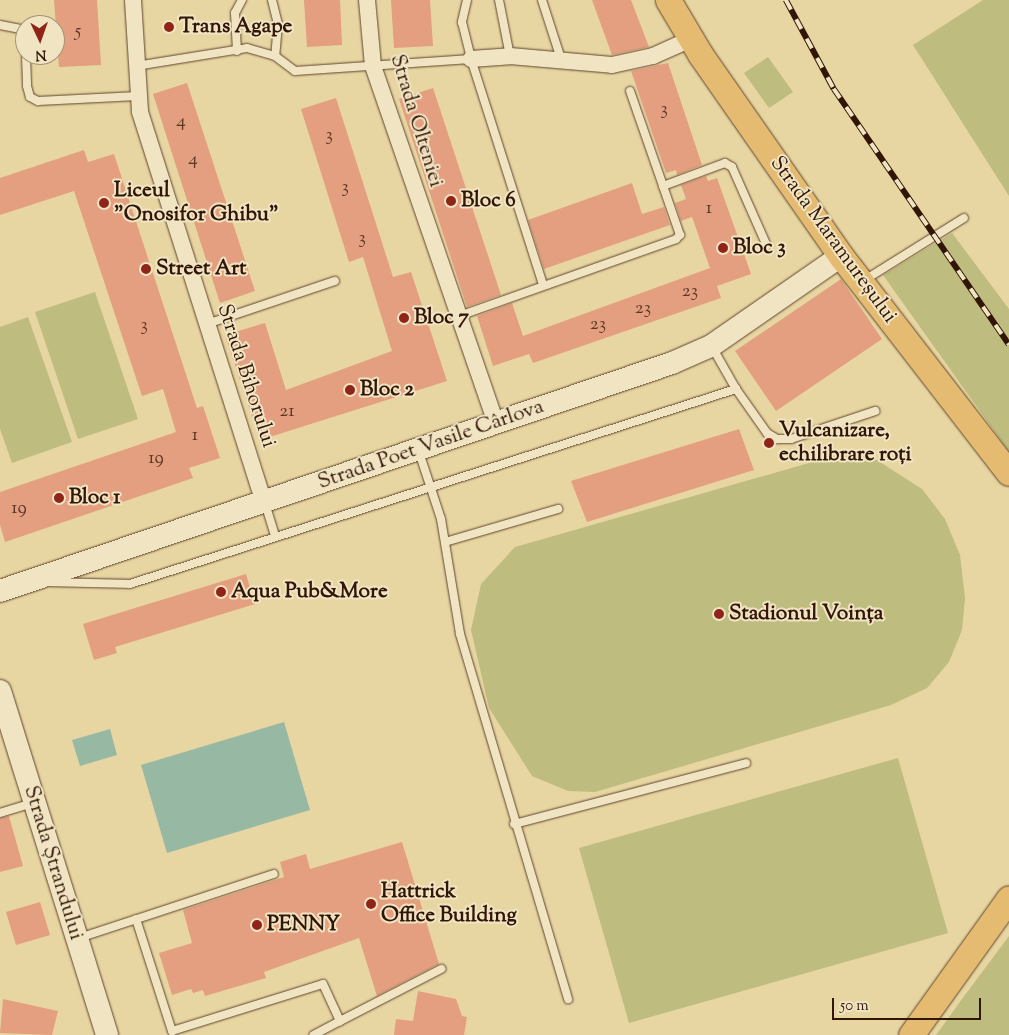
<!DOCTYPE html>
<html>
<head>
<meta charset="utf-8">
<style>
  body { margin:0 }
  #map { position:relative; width:1009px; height:1035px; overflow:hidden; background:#e8d6a2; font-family:"Sorts Mill Goudy",serif }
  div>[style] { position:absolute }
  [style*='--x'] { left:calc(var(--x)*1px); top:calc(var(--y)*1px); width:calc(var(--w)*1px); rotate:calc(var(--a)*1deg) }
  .green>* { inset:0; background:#bebc7f }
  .water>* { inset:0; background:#97b9a4 }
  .building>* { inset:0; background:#e39f80 }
  .roads { filter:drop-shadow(0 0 1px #5f452d) drop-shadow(0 0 1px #5f452d) }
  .lane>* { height:8px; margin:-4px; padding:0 4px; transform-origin:4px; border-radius:4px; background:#f0e4c3 }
  .street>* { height:16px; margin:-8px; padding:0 8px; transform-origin:8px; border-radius:8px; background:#f0e4c3 }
  .secondary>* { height:22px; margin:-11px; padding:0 11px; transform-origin:11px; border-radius:11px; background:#f0e4c3 }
  .primary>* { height:25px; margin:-12.5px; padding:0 12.5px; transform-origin:12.5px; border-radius:12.5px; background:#e4bb71 }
  .rail>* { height:5.5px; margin-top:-2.75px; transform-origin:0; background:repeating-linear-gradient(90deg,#f0e4c3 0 11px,#311506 0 22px); box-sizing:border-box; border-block:1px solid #311506 }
  .dots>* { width:14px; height:14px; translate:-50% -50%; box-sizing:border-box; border:2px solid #f0e4c3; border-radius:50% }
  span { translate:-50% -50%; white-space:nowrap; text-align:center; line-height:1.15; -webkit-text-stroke:4px #f0e4c3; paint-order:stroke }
  .number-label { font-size:19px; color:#5e3824 }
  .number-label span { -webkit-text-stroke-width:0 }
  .poi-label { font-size:21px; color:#311506; font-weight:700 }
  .left { translate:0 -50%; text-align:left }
  .street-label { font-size:21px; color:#311506 }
  .north { position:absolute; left:15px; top:15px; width:50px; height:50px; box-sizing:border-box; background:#f0e4c3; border:1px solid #a49177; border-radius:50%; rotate:177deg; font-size:14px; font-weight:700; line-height:20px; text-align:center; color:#311506 }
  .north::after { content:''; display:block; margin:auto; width:18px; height:22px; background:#8f2418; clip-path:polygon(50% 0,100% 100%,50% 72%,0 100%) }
  .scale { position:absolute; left:832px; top:998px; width:149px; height:22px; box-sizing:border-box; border:2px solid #311506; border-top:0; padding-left:6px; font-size:15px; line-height:18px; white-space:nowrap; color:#311506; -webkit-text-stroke:4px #f0e4c3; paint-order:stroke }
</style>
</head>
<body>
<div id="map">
  <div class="green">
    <i style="clip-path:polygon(983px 0,1009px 0,1009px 196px,913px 45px)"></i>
    <i style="clip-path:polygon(768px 57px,793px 92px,769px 108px,744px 73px)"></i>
    <i style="clip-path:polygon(952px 233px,1009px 309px,1009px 452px,883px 275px)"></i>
    <i style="clip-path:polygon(95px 292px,138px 419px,78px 439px,35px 312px)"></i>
    <i style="clip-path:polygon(28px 317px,72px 442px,12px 463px,0 429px,0 327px)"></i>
    <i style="clip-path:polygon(837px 455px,869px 455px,922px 489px,945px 519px,960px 555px,965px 598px,962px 630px,949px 662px,927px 688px,891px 705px,595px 792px,568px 791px,532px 776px,489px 708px,471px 630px,481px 584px,515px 547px)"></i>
    <i style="clip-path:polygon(898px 758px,948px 933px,629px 1023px,579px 848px)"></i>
    <i style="clip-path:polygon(1009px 936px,1009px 1035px,936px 1035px,965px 995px)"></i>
  </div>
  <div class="water">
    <i style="clip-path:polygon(284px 722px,310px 810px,167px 853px,141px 765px)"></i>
    <i style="clip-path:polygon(110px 729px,117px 755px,80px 766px,72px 740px)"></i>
  </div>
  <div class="building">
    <i style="clip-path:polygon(54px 0,97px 0,101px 65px,59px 67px)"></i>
    <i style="clip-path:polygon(304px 0,340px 0,342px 45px,307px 47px)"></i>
    <i style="clip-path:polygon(391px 0,430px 0,433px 46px,394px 48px)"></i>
    <i style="clip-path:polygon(592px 0,631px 0,649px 47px,612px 55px)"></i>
    <i style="clip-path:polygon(668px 63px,702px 165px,677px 175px,676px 170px,666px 173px,631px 71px)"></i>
    <i style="clip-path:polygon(187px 83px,255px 291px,220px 303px,153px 94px)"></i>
    <i style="clip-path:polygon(433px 88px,501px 295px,467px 307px,399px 99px)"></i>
    <i style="clip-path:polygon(336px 98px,393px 277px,411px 272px,447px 381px,260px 440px,225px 335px,265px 323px,286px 390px,392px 351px,363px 257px,349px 262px,301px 109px)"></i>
    <i style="clip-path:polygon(84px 150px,88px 162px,114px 154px,197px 408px,203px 406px,220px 458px,189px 468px,193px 478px,5px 542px,0 525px,0 492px,176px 432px,163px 389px,142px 396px,74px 191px,0 215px,0 178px)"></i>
    <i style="clip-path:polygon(706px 176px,708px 181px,717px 178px,751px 274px,717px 286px,721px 298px,533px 363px,529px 354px,493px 366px,477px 316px,512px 303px,523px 336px,710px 268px,692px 217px,681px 221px,675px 203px,686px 199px,681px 185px)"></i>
    <i style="clip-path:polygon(632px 183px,642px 214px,664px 207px,670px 225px,544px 269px,528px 220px)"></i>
    <i style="clip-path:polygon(841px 279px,882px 339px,776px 411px,735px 351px)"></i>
    <i style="clip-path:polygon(739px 429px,754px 470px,587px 522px,571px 481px)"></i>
    <i style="clip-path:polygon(246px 574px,255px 604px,115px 647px,117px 653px,94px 660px,83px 624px)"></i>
    <i style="clip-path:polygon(9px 816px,23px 866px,0 872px,0 818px)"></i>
    <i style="clip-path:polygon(402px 842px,439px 964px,377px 996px,359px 938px,264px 972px,266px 978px,205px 996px,203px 990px,193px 993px,191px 989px,172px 995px,159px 953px,192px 943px,183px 910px,284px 877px,280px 862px,306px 854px,310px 869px)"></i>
    <i style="clip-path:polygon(40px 902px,50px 935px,16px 945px,6px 912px)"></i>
    <i style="clip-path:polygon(418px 991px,456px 999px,462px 1016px,467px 1017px,464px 1035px,394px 1035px,396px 1019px,413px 1021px)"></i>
    <i style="clip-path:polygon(3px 999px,58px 1011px,52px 1035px,0 1033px)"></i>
  </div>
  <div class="roads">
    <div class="lane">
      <i style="--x:272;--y:0;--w:25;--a:76"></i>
      <i style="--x:278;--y:24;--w:32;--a:95"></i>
      <i style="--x:467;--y:0;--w:23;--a:103"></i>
      <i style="--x:462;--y:22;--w:38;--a:76"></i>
      <i style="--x:471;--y:59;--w:237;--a:72.3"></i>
      <i style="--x:499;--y:0;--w:57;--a:78.9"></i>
      <i style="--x:542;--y:0;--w:62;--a:72.1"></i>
      <i style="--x:0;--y:25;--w:21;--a:11"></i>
      <i style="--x:21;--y:29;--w:8;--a:60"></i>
      <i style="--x:237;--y:51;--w:38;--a:-93"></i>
      <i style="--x:235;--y:13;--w:15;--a:-62"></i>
      <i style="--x:26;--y:55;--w:31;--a:88"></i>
      <i style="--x:27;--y:86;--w:11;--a:75"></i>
      <i style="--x:30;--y:97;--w:9;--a:27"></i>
      <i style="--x:38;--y:101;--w:100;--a:-2.9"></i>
      <i style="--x:136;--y:66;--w:112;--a:-9.2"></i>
      <i style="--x:247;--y:48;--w:29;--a:16"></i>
      <i style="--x:275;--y:56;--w:25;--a:37"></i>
      <i style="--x:295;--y:71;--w:176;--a:-3.9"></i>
      <i style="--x:630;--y:91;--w:101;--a:70.8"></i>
      <i style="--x:863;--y:281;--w:119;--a:-32"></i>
      <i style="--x:459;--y:316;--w:230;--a:-19.5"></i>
      <i style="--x:676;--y:239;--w:6;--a:-45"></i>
      <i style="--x:680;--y:235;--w:52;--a:-109.1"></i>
      <i style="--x:663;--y:186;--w:66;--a:-20.4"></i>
      <i style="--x:725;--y:163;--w:8;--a:30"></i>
      <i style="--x:732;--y:167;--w:86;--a:66.1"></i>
      <i style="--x:207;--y:324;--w:135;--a:-18.6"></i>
      <i style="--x:736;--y:389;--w:54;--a:54.8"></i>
      <i style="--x:767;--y:433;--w:12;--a:31"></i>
      <i style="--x:777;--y:439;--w:14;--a:0"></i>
      <i style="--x:791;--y:439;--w:89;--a:-18.4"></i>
      <i style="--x:419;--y:452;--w:71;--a:71.8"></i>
      <i style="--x:441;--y:519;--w:117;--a:80.6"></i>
      <i style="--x:460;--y:634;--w:381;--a:73.5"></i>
      <i style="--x:265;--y:503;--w:34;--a:73"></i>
      <i style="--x:445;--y:542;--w:118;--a:-16.3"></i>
      <i style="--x:49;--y:582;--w:81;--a:1.4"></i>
      <i style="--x:130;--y:584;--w:637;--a:-17.84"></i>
      <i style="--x:736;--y:389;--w:48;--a:-119.7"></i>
      <i style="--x:0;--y:813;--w:34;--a:-17"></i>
      <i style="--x:514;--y:824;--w:240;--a:-14.7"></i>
      <i style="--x:136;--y:919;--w:118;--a:72.2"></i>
      <i style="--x:172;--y:1031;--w:158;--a:-17.3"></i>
      <i style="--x:323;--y:984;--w:41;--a:65.3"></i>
      <i style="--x:340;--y:1021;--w:30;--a:152"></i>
      <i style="--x:79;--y:938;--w:205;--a:-18.2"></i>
      <i style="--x:340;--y:1021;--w:114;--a:-27.2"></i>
    </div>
    <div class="street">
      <i style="--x:133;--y:0;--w:112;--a:86.4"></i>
      <i style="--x:140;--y:112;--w:410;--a:72.4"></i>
      <i style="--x:367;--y:0;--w:66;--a:84.8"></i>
      <i style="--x:373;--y:66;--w:378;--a:71"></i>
      <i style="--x:471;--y:59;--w:39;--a:-4"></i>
      <i style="--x:510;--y:56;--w:102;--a:5"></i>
      <i style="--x:612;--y:65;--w:42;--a:-12.4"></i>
      <i style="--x:653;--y:56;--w:42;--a:-24.1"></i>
    </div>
    <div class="secondary">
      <i style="--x:0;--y:591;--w:710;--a:-18.74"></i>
      <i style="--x:672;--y:363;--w:43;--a:-23.6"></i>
      <i style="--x:711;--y:346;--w:158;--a:-34.7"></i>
      <i style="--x:0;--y:691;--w:360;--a:72.7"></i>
    </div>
    <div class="primary">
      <i style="--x:668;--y:0;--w:63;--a:59.3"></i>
      <i style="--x:700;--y:54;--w:246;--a:55.1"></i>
      <i style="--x:841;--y:256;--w:274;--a:52.3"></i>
      <i style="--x:911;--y:1035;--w:168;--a:-54.4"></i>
    </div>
  </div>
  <div class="rail">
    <i style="--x:786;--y:0;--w:101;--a:61.7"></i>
    <i style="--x:834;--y:89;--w:310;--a:55.6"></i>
  </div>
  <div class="dots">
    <i style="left:169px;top:27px;background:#8f2418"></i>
    <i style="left:451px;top:201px;background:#8f2418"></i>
    <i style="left:104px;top:203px;background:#8f2418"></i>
    <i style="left:723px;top:248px;background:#8f2418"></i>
    <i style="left:146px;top:269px;background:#8f2418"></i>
    <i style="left:404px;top:318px;background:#8f2418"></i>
    <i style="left:350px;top:390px;background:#8f2418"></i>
    <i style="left:769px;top:443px;background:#8f2418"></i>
    <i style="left:59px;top:498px;background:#8f2418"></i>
    <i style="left:221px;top:592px;background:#8f2418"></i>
    <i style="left:719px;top:614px;background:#8f2418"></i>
    <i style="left:371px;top:904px;background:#8f2418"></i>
    <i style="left:257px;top:925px;background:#8f2418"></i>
  </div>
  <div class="number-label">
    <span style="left:78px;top:32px">5</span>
    <span style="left:664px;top:110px">3</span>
    <span style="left:181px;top:122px">4</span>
    <span style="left:329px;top:136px">3</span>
    <span style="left:193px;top:160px">4</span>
    <span style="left:345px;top:188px">3</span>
    <span style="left:709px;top:209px">1</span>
    <span style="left:362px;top:239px">3</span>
    <span style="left:690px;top:292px">23</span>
    <span style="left:643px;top:309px">23</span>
    <span style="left:598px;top:325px">23</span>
    <span style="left:144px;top:326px">3</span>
    <span style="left:287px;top:412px">21</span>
    <span style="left:195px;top:436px">1</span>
    <span style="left:156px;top:459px">19</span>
    <span style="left:19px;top:509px">19</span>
  </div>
  <div class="poi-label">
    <span class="left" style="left:179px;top:27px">Trans Agape</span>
    <span class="left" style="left:114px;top:203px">Liceul<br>"Onosifor Ghibu"</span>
    <span class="left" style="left:461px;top:201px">Bloc 6</span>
    <span class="left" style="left:733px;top:248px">Bloc 3</span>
    <span class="left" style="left:156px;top:269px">Street Art</span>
    <span class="left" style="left:414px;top:318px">Bloc 7</span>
    <span class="left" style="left:360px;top:390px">Bloc 2</span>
    <span class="left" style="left:779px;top:443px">Vulcanizare,<br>echilibrare roți</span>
    <span class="left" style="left:69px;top:498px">Bloc 1</span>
    <span class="left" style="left:231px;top:592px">Aqua Pub&amp;More</span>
    <span class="left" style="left:729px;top:614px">Stadionul Voința</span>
    <span class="left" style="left:381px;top:904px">Hattrick<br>Office Building</span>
    <span class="left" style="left:267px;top:925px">PENNY</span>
  </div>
  <div class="street-label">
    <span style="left:416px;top:121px;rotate:73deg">Strada Olteniei</span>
    <span style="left:833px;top:240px;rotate:54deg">Strada Maramureșului</span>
    <span style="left:246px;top:376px;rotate:72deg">Strada Bihorului</span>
    <span style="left:431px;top:445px;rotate:-19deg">Strada Poet Vasile Cârlova</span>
    <span style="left:53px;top:863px;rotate:73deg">Strada Ștrandului</span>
  </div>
  <div class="north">N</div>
  <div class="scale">50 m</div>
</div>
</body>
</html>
